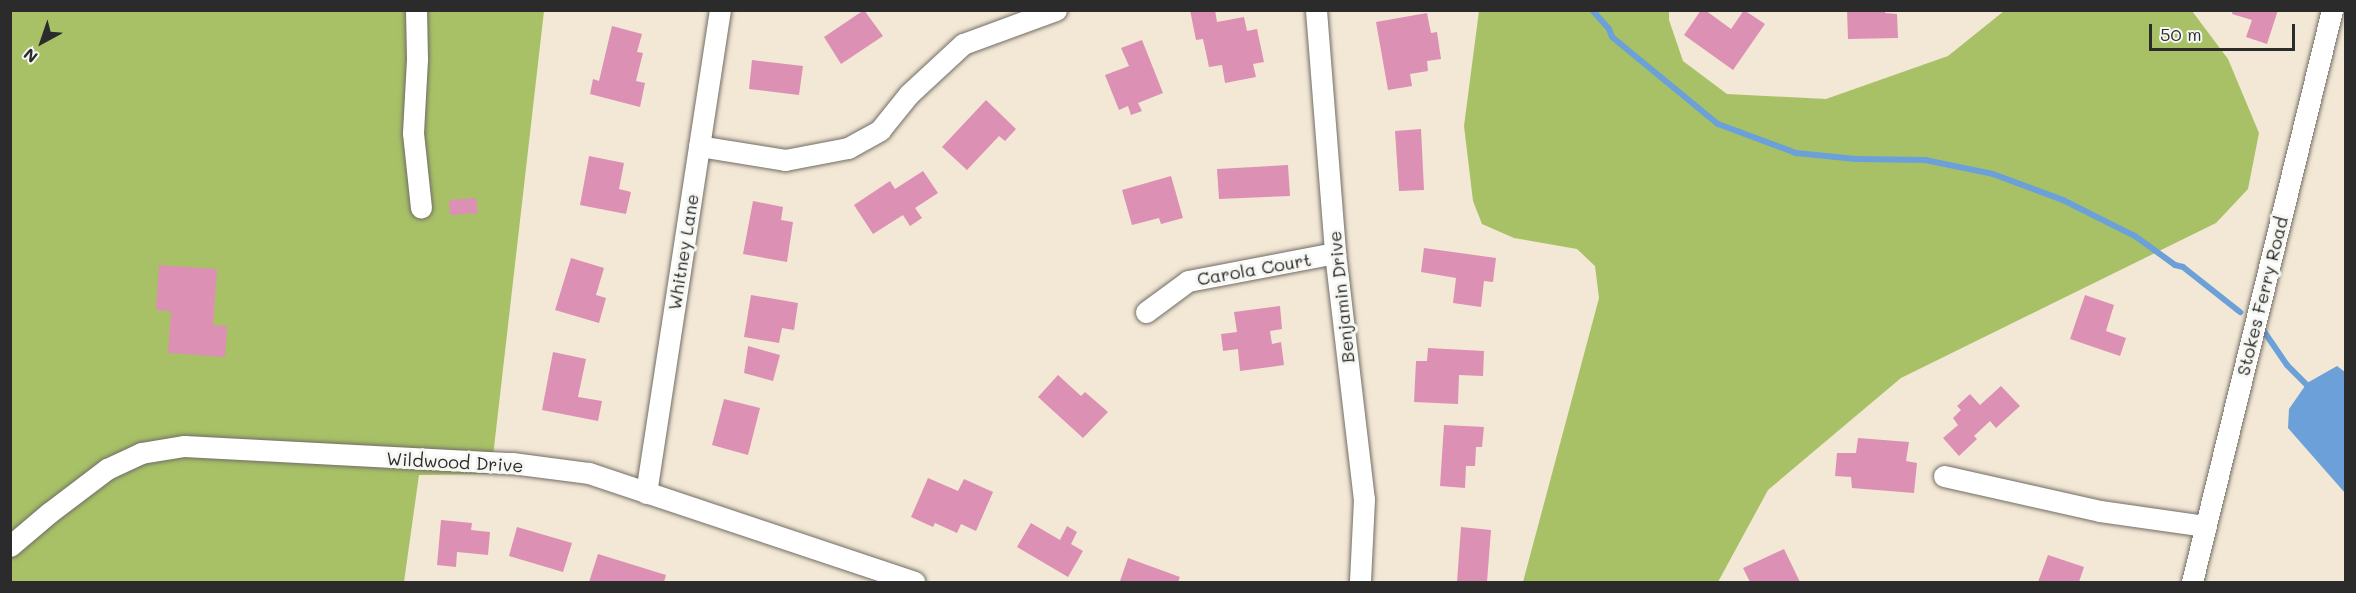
<!DOCTYPE html>
<html>
<head>
<meta charset="utf-8">
<style>
  body { margin:0 }
  #map { position:relative; width:2356px; height:593px; overflow:hidden; background:#f3e8d5; font-family:Mali,sans-serif }
  div>[style] { position:absolute }
  [style*='--x'] { left:calc(var(--x)*1px); top:calc(var(--y)*1px); width:calc(var(--w)*1px); rotate:calc(var(--a)*1deg) }
  .green>* { inset:0; background:#a8c167 }
  .water>* { inset:0; background:#6ca0d8 }
  .stream>* { height:6px; margin:-3px; padding:0 3px; transform-origin:3px; border-radius:3px; background:#6ca0d8 }
  .building>* { inset:0; background:#dc90b4 }
  .roads { filter:drop-shadow(0 0 2px #716d66) drop-shadow(0 0 2px #716d66) }
  .minor>* { height:21px; margin:-10.5px; padding:0 10.5px; transform-origin:10.5px; border-radius:10.5px; background:#fff }
  span { translate:-50% -50%; white-space:nowrap; text-align:center; line-height:1.15; -webkit-text-stroke:6px #f6f6f2; paint-order:stroke }
  .street-label { font-size:18px; color:#2b2b2b }
  .frame { position:absolute; inset:0; border:12px solid #2b2b2b; pointer-events:none }
  .north { position:absolute; left:12px; top:12px; width:60px; height:60px; -webkit-text-stroke:4px #f6f6f2; paint-order:stroke; rotate:220deg; font-size:16px; font-weight:700; line-height:24px; text-align:center; color:#2b2b2b }
  .north::after { content:''; display:block; margin:auto; width:21px; height:27px; background:#2b2b2b; clip-path:polygon(50% 0,100% 100%,50% 72%,0 100%) }
  .scale { position:absolute; left:2149px; top:24px; width:146px; height:27px; box-sizing:border-box; border:3px solid #2b2b2b; border-top:0; padding-left:8px; font-size:18px; line-height:21px; white-space:nowrap; color:#2b2b2b; -webkit-text-stroke:4px #f6f6f2; paint-order:stroke }
</style>
</head>
<body>
<div id="map">
  <div class="green">
    <i style="clip-path:polygon(10px 11px,544px 11px,491px 474px,419px 475px,404px 582px,11px 582px)"></i>
    <i style="clip-path:polygon(1479px 11px,1669px 11px,1669px 20px,1683px 61px,1727px 94px,1826px 99px,1948px 56px,2004px 11px,2192px 11px,2228px 59px,2259px 133px,2248px 189px,2216px 223px,1901px 378px,1768px 490px,1718px 582px,1523px 582px,1599px 298px,1595px 266px,1577px 249px,1514px 238px,1482px 224px,1473px 201px,1464px 126px)"></i>
  </div>
  <div class="water">
    <i style="clip-path:polygon(2337px 366px,2345px 372px,2345px 493px,2288px 428px,2289px 409px,2307px 383px)"></i>
  </div>
  <div class="stream">
    <i style="--x:1592;--y:10;--w:25;--a:48"></i>
    <i style="--x:1609;--y:29;--w:9;--a:69"></i>
    <i style="--x:1612;--y:37;--w:137;--a:39.4"></i>
    <i style="--x:1718;--y:124;--w:83;--a:20.4"></i>
    <i style="--x:1796;--y:153;--w:60;--a:5.7"></i>
    <i style="--x:1856;--y:159;--w:69;--a:0.8"></i>
    <i style="--x:1925;--y:160;--w:69;--a:11.6"></i>
    <i style="--x:1993;--y:174;--w:75;--a:20.4"></i>
    <i style="--x:2063;--y:200;--w:80;--a:26.6"></i>
    <i style="--x:2135;--y:236;--w:49;--a:35.9"></i>
    <i style="--x:2175;--y:265;--w:8;--a:14"></i>
    <i style="--x:2183;--y:267;--w:73;--a:38.3"></i>
    <i style="--x:2263;--y:330;--w:42;--a:55.6"></i>
    <i style="--x:2287;--y:365;--w:34;--a:45"></i>
  </div>
  <div class="building">
    <i style="clip-path:polygon(864px 10px,883px 36px,841px 64px,824px 37px)"></i>
    <i style="clip-path:polygon(1190px 10px,1215px 10px,1217px 22px,1244px 17px,1247px 31px,1257px 29px,1264px 62px,1253px 64px,1256px 77px,1225px 83px,1222px 65px,1209px 67px,1203px 39px,1196px 40px)"></i>
    <i style="clip-path:polygon(1701px 10px,1705px 10px,1731px 29px,1744px 10px,1765px 24px,1733px 70px,1684px 35px)"></i>
    <i style="clip-path:polygon(1847px 10px,1885px 10px,1885px 13px,1897px 14px,1898px 38px,1848px 39px)"></i>
    <i style="clip-path:polygon(2233px 10px,2278px 10px,2267px 44px,2246px 37px,2252px 20px,2232px 14px)"></i>
    <i style="clip-path:polygon(1427px 13px,1431px 33px,1437px 32px,1441px 59px,1427px 61px,1428px 71px,1410px 74px,1412px 86px,1388px 90px,1376px 22px)"></i>
    <i style="clip-path:polygon(612px 26px,642px 34px,637px 52px,643px 53px,636px 81px,645px 83px,640px 107px,590px 94px,593px 79px,599px 81px)"></i>
    <i style="clip-path:polygon(1142px 40px,1163px 93px,1138px 103px,1142px 111px,1131px 115px,1128px 106px,1119px 110px,1105px 75px,1129px 66px,1121px 48px)"></i>
    <i style="clip-path:polygon(752px 60px,803px 66px,799px 95px,749px 89px)"></i>
    <i style="clip-path:polygon(986px 100px,1016px 129px,1005px 141px,999px 136px,967px 170px,942px 147px)"></i>
    <i style="clip-path:polygon(1421px 129px,1424px 190px,1399px 191px,1395px 131px)"></i>
    <i style="clip-path:polygon(589px 156px,624px 163px,619px 189px,631px 192px,626px 214px,580px 205px)"></i>
    <i style="clip-path:polygon(1288px 165px,1290px 196px,1219px 199px,1217px 169px)"></i>
    <i style="clip-path:polygon(923px 171px,938px 193px,915px 208px,922px 218px,910px 226px,903px 215px,873px 234px,854px 205px,890px 181px,895px 189px)"></i>
    <i style="clip-path:polygon(1171px 176px,1183px 218px,1161px 224px,1159px 218px,1132px 225px,1122px 190px)"></i>
    <i style="clip-path:polygon(476px 198px,478px 213px,450px 215px,449px 200px)"></i>
    <i style="clip-path:polygon(753px 201px,783px 207px,781px 220px,793px 222px,787px 262px,743px 254px)"></i>
    <i style="clip-path:polygon(1424px 248px,1496px 258px,1493px 282px,1484px 281px,1481px 307px,1453px 303px,1456px 278px,1421px 272px)"></i>
    <i style="clip-path:polygon(571px 258px,604px 268px,596px 295px,606px 298px,599px 323px,555px 310px)"></i>
    <i style="clip-path:polygon(159px 265px,217px 269px,213px 325px,227px 326px,225px 357px,168px 353px,171px 311px,156px 310px)"></i>
    <i style="clip-path:polygon(751px 295px,798px 303px,794px 330px,782px 328px,779px 343px,744px 337px)"></i>
    <i style="clip-path:polygon(2085px 295px,2114px 305px,2106px 331px,2126px 338px,2120px 356px,2070px 339px)"></i>
    <i style="clip-path:polygon(1280px 306px,1282px 329px,1270px 331px,1272px 344px,1281px 342px,1284px 365px,1240px 371px,1238px 349px,1223px 351px,1221px 334px,1237px 332px,1234px 312px)"></i>
    <i style="clip-path:polygon(748px 346px,780px 355px,773px 381px,744px 373px)"></i>
    <i style="clip-path:polygon(1428px 348px,1484px 351px,1483px 376px,1459px 375px,1458px 404px,1414px 402px,1416px 361px,1427px 361px)"></i>
    <i style="clip-path:polygon(553px 352px,586px 359px,578px 397px,602px 401px,598px 421px,542px 410px)"></i>
    <i style="clip-path:polygon(1058px 375px,1081px 396px,1085px 392px,1108px 412px,1083px 438px,1038px 397px)"></i>
    <i style="clip-path:polygon(2001px 386px,2020px 406px,1996px 428px,1990px 421px,1974px 436px,1977px 439px,1959px 456px,1943px 438px,1958px 425px,1953px 418px,1961px 410px,1957px 406px,1970px 394px,1980px 405px)"></i>
    <i style="clip-path:polygon(724px 399px,760px 408px,748px 455px,712px 445px)"></i>
    <i style="clip-path:polygon(1444px 425px,1484px 427px,1482px 447px,1476px 447px,1475px 466px,1466px 466px,1465px 488px,1440px 486px)"></i>
    <i style="clip-path:polygon(1858px 438px,1909px 442px,1906px 461px,1917px 463px,1914px 493px,1852px 488px,1851px 477px,1835px 476px,1837px 453px,1856px 453px)"></i>
    <i style="clip-path:polygon(928px 478px,958px 491px,964px 479px,993px 492px,976px 531px,961px 524px,957px 533px,935px 523px,933px 527px,911px 517px)"></i>
    <i style="clip-path:polygon(441px 520px,472px 523px,471px 530px,490px 532px,488px 555px,457px 552px,456px 567px,437px 565px)"></i>
    <i style="clip-path:polygon(1031px 523px,1060px 540px,1067px 526px,1077px 532px,1071px 544px,1083px 551px,1068px 577px,1017px 547px)"></i>
    <i style="clip-path:polygon(517px 527px,572px 543px,563px 572px,509px 556px)"></i>
    <i style="clip-path:polygon(1461px 527px,1491px 530px,1487px 582px,1457px 582px)"></i>
    <i style="clip-path:polygon(1784px 549px,1800px 582px,1750px 582px,1743px 568px)"></i>
    <i style="clip-path:polygon(598px 554px,666px 575px,664px 582px,589px 582px)"></i>
    <i style="clip-path:polygon(2048px 555px,2084px 567px,2079px 582px,2038px 582px)"></i>
    <i style="clip-path:polygon(1128px 558px,1180px 577px,1178px 582px,1120px 581px)"></i>
  </div>
  <div class="roads">
    <div class="minor">
      <i style="--x:416;--y:10;--w:49;--a:88.8"></i>
      <i style="--x:417;--y:59;--w:74;--a:93.1"></i>
      <i style="--x:413;--y:133;--w:75;--a:83.9"></i>
      <i style="--x:1316;--y:10;--w:244;--a:85.5"></i>
      <i style="--x:1335;--y:253;--w:248;--a:83.3"></i>
      <i style="--x:1364;--y:499;--w:83;--a:92.8"></i>
      <i style="--x:699;--y:146;--w:87;--a:9.2"></i>
      <i style="--x:785;--y:160;--w:64;--a:-10.8"></i>
      <i style="--x:848;--y:148;--w:37;--a:-29"></i>
      <i style="--x:880;--y:130;--w:46;--a:-51.1"></i>
      <i style="--x:909;--y:94;--w:74;--a:-42.8"></i>
      <i style="--x:963;--y:44;--w:99;--a:-20.1"></i>
      <i style="--x:1146;--y:312;--w:52;--a:-36.4"></i>
      <i style="--x:1188;--y:281;--w:150;--a:-10.8"></i>
      <i style="--x:1944;--y:476;--w:160;--a:12.6"></i>
      <i style="--x:2100;--y:511;--w:107;--a:8.1"></i>
      <i style="--x:646;--y:493;--w:489;--a:-81.3"></i>
      <i style="--x:10;--y:546;--w:51;--a:-40.2"></i>
      <i style="--x:49;--y:513;--w:73;--a:-37.2"></i>
      <i style="--x:107;--y:469;--w:38;--a:-25"></i>
      <i style="--x:141;--y:453;--w:44;--a:-9.2"></i>
      <i style="--x:184;--y:446;--w:328;--a:3"></i>
      <i style="--x:512;--y:463;--w:78;--a:7.4"></i>
      <i style="--x:589;--y:473;--w:343;--a:18.5"></i>
      <i style="--x:2192;--y:582;--w:589;--a:-76.25"></i>
    </div>
  </div>
  <div class="street-label">
    <span style="left:683px;top:252px;rotate:-81deg">Whitney Lane</span>
    <span style="left:1254px;top:269px;rotate:-10deg">Carola Court</span>
    <span style="left:2262px;top:296px;rotate:-76deg">Stokes Ferry Road</span>
    <span style="left:1341px;top:297px;rotate:-96deg">Benjamin Drive</span>
    <span style="left:455px;top:462px;rotate:3deg">Wildwood Drive</span>
  </div>
  <div class="frame"></div>
  <div class="north">N</div>
  <div class="scale">50 m</div>
</div>
</body>
</html>
